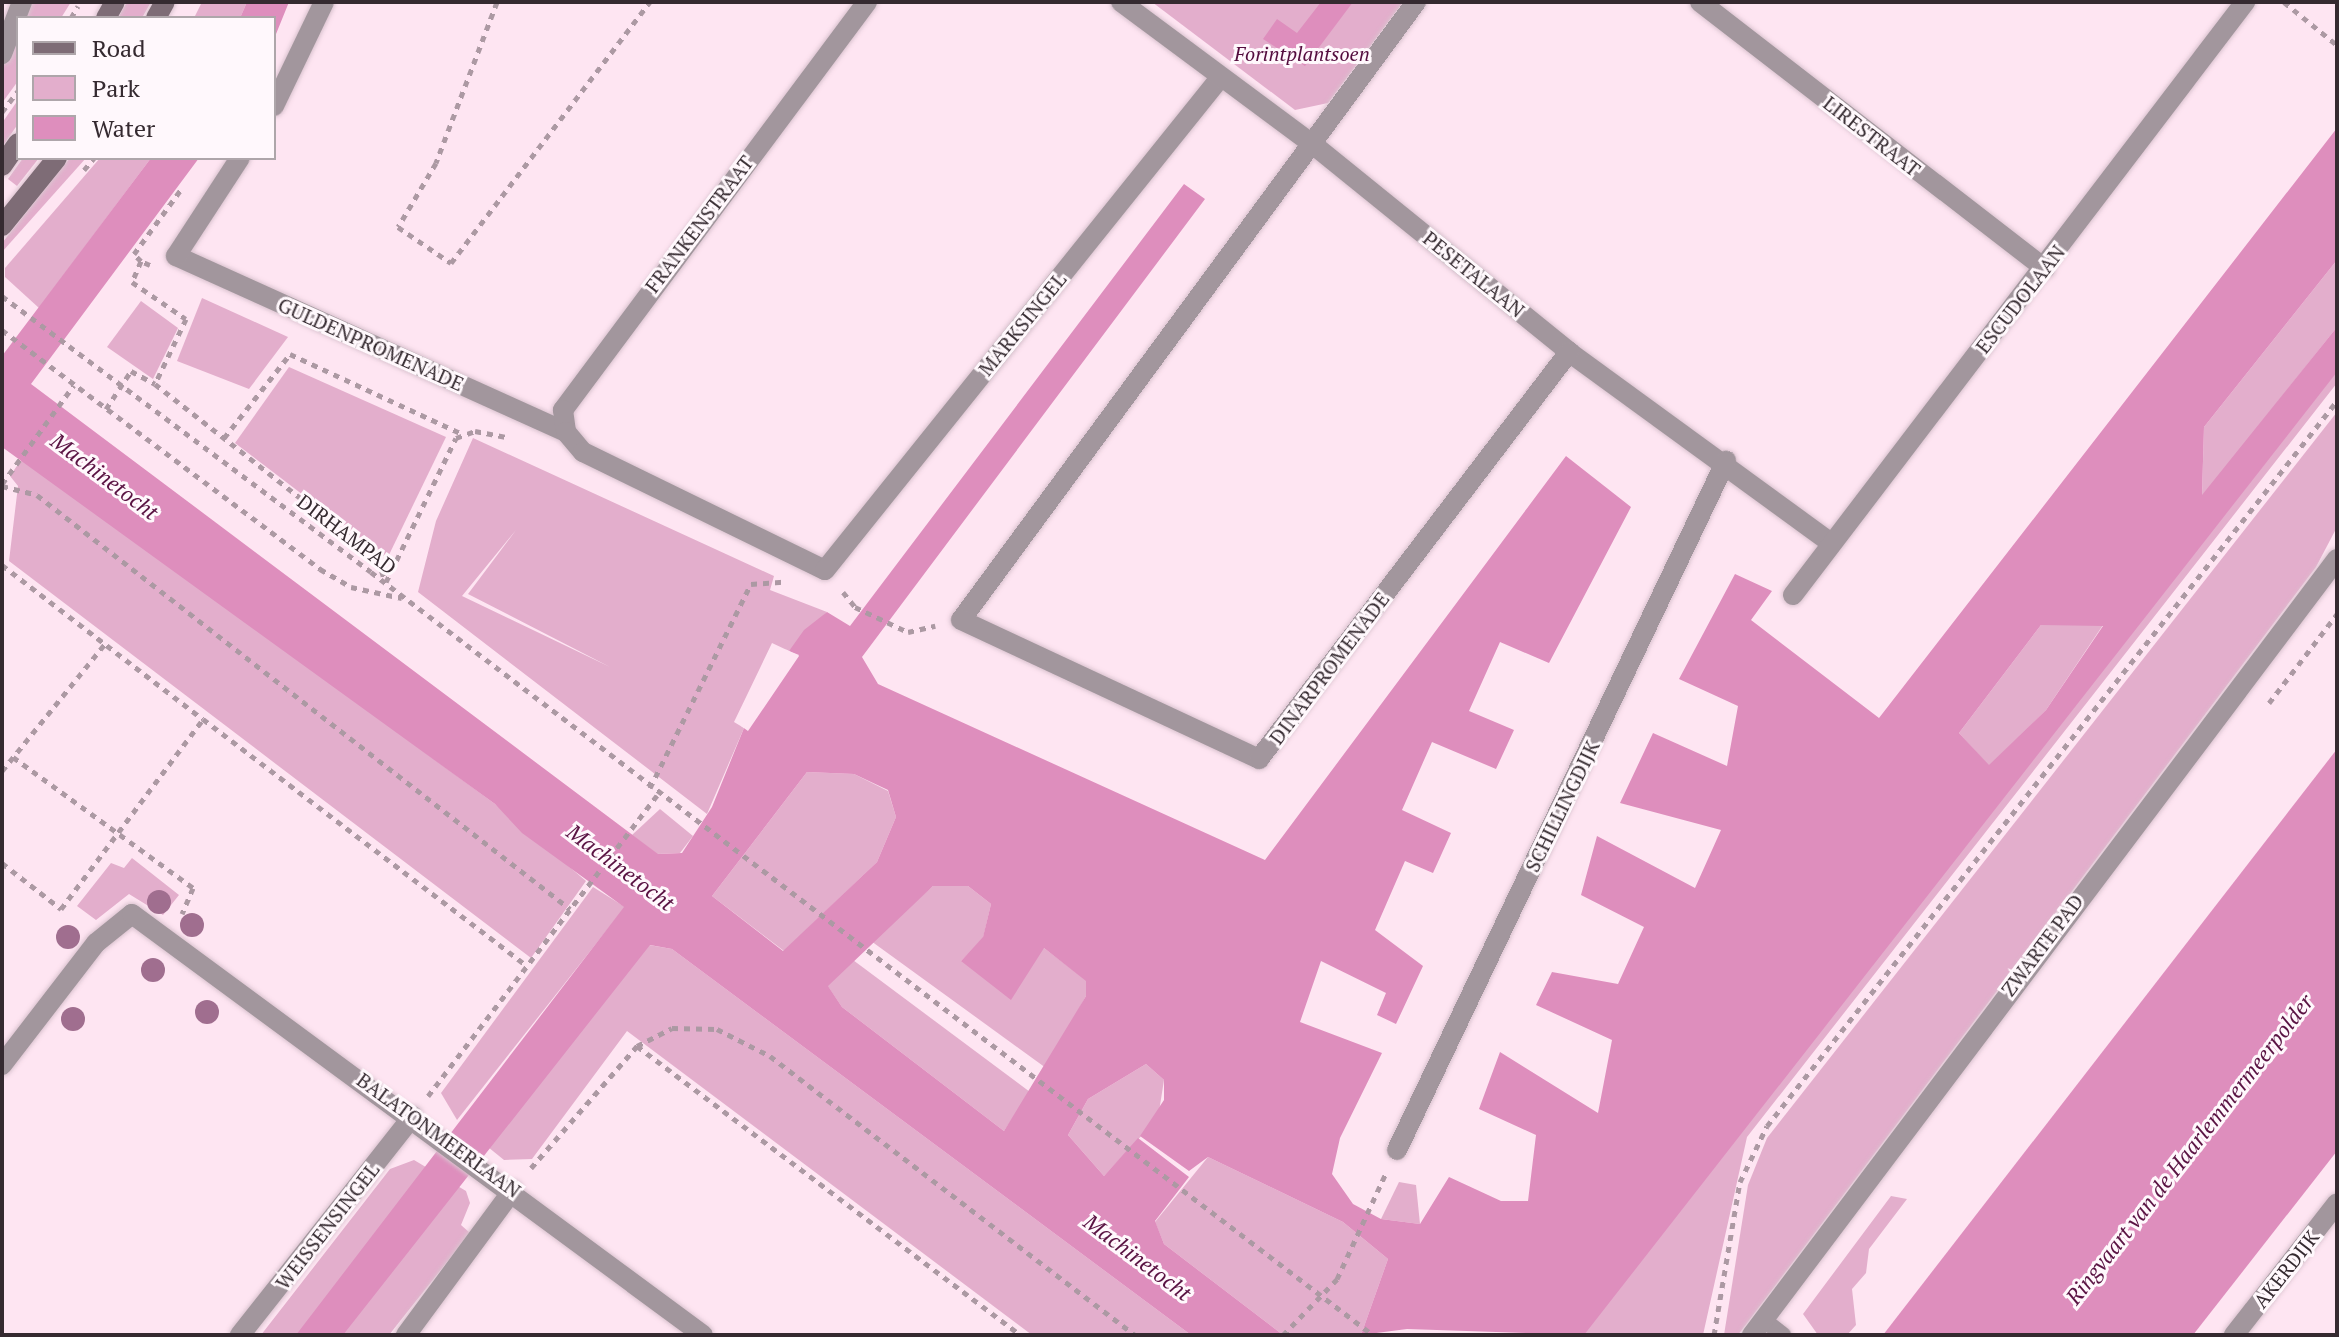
<!DOCTYPE html>
<html>
<head>
<meta charset="utf-8">
<style>
  body { margin:0 }
  #map { position:relative; width:2339px; height:1337px; overflow:hidden; background:#fee5f2; font-family:"PT Serif",serif }
  div>[style] { position:absolute }
  [style*='--x'] { left:calc(var(--x)*1px); top:calc(var(--y)*1px); width:calc(var(--w)*1px); rotate:calc(var(--a)*1deg) }
  .green>* { inset:0; background:#e3aecc }
  .water>* { inset:0; background:#de8ebd }
  .pier>* { inset:0; background:#fee5f2 }
  .path>* { height:5px; margin-top:-2.5px; transform-origin:0; background:repeating-linear-gradient(90deg,#ac99a3 0 6px,transparent 0 12px) }
  .roads { filter:drop-shadow(0 0 2px #dac3cf) drop-shadow(0 0 2px #dac3cf) }
  .service>* { height:16px; margin:-8px; padding:0 8px; transform-origin:8px; border-radius:8px; background:#a2969d }
  .pedestrian>* { height:20px; margin:-10px; padding:0 10px; transform-origin:10px; border-radius:10px; background:#a2969d }
  .minor>* { height:20px; margin:-10px; padding:0 10px; transform-origin:10px; border-radius:10px; background:#a2969d }
  .tertiary>* { height:20px; margin:-10px; padding:0 10px; transform-origin:10px; border-radius:10px; background:#a2969d }
  .secondary>* { height:20px; margin:-10px; padding:0 10px; transform-origin:10px; border-radius:10px; background:#7e6c76 }
  .path-bridge>* { height:5px; margin-top:-2.5px; transform-origin:0; background:repeating-linear-gradient(90deg,#ac99a3 0 6px,transparent 0 12px) }
  .trees>* { width:24px; height:24px; margin:-12px; border-radius:50%; background:#a06e8f }
  span { translate:-50% -50%; white-space:nowrap; text-align:center; line-height:1.15; -webkit-text-stroke:6px #fff8fc; paint-order:stroke }
  .park-label { font-size:20px; color:#540c3e; font-style:italic }
  .street-label { font-size:20px; color:#352a30 }
  .water-label { font-size:22px; color:#5a1343; font-style:italic }
  .frame { position:absolute; inset:0; border:4px solid #352a30; pointer-events:none }
  .legend { position:absolute; left:16px; top:16px; width:260px; height:144px; box-sizing:border-box; background:#fff8fc; border:2px solid #aea6aa; margin:0; padding:10px 14px; list-style:none; font-size:24px; color:#352a30 }
  .legend li { display:flex; align-items:center; gap:16px; height:40px }
  .legend b { width:40px; border:2px solid #aea6aa }
</style>
</head>
<body>
<div id="map">
  <div class="green">
    <i style="clip-path:polygon(30px 2px,71px 2px,61px 18px,24px 18px)"></i>
    <i style="clip-path:polygon(127px 2px,151px 2px,142px 18px,118px 18px)"></i>
    <i style="clip-path:polygon(202px 2px,247px 2px,240px 18px,194px 18px)"></i>
    <i style="clip-path:polygon(1152px 2px,1403px 2px,1328px 103px,1295px 110px)"></i>
    <i style="clip-path:polygon(18px 37px,18px 81px,2px 103px,2px 67px)"></i>
    <i style="clip-path:polygon(18px 100px,18px 124px,2px 147px,2px 123px)"></i>
    <i style="clip-path:polygon(23px 158px,39px 158px,17px 186px,8px 179px)"></i>
    <i style="clip-path:polygon(70px 158px,86px 158px,2px 252px,2px 243px)"></i>
    <i style="clip-path:polygon(100px 158px,151px 158px,39px 308px,5px 277px,5px 268px)"></i>
    <i style="clip-path:polygon(2337px 260px,2337px 327px,2202px 497px,2204px 427px)"></i>
    <i style="clip-path:polygon(202px 298px,288px 337px,249px 389px,177px 361px)"></i>
    <i style="clip-path:polygon(141px 301px,178px 328px,153px 379px,107px 347px)"></i>
    <i style="clip-path:polygon(289px 367px,446px 437px,387px 559px,235px 443px)"></i>
    <i style="clip-path:polygon(2337px 371px,2337px 383px,1747px 1137px,1703px 1335px,1583px 1335px)"></i>
    <i style="clip-path:polygon(2337px 412px,2337px 527px,2316px 567px,1738px 1335px,1724px 1335px,1748px 1185px,1767px 1138px)"></i>
    <i style="clip-path:polygon(evenodd,473px 438px,774px 576px,770px 590px,827px 612px,789px 651px,772px 643px,734px 722px,744px 728px,707px 814px,418px 592px,436px 521px,473px 438px,516px 530px,468px 594px,610px 667px,462px 596px,516px 530px)"></i>
    <i style="clip-path:polygon(23px 457px,495px 804px,586px 881px,531px 958px,9px 561px,18px 486px,10px 476px)"></i>
    <i style="clip-path:polygon(2041px 625px,2103px 625px,2046px 710px,1989px 766px,1959px 733px)"></i>
    <i style="clip-path:polygon(807px 772px,854px 774px,888px 791px,896px 817px,877px 862px,784px 951px,712px 896px)"></i>
    <i style="clip-path:polygon(660px 809px,693px 836px,680px 853px,657px 854px,632px 835px)"></i>
    <i style="clip-path:polygon(132px 858px,179px 895px,163px 915px,129px 894px,96px 920px,77px 906px,111px 863px,124px 868px)"></i>
    <i style="clip-path:polygon(933px 886px,968px 886px,991px 904px,983px 938px,961px 961px,1044px 948px,1086px 980px,1086px 996px,1046px 1068px,871px 941px)"></i>
    <i style="clip-path:polygon(593px 887px,625px 907px,457px 1120px,441px 1093px)"></i>
    <i style="clip-path:polygon(649px 945px,672px 949px,1191px 1335px,1032px 1335px,627px 1031px,532px 1159px,504px 1160px,488px 1147px)"></i>
    <i style="clip-path:polygon(853px 960px,1030px 1092px,1004px 1131px,842px 1007px,827px 985px)"></i>
    <i style="clip-path:polygon(1146px 1064px,1164px 1080px,1158px 1118px,1104px 1176px,1068px 1135px,1088px 1099px)"></i>
    <i style="clip-path:polygon(1208px 1157px,1343px 1222px,1388px 1259px,1361px 1335px,1283px 1335px,1164px 1244px,1155px 1222px)"></i>
    <i style="clip-path:polygon(414px 1160px,466px 1191px,470px 1203px,461px 1225px,470px 1233px,389px 1335px,261px 1335px,390px 1169px)"></i>
    <i style="clip-path:polygon(1399px 1182px,1416px 1185px,1420px 1224px,1381px 1219px)"></i>
    <i style="clip-path:polygon(1891px 1196px,1907px 1199px,1869px 1249px,1866px 1273px,1852px 1289px,1856px 1325px,1847px 1335px,1818px 1335px,1803px 1314px)"></i>
  </div>
  <div class="water">
    <i style="clip-path:polygon(247px 2px,289px 2px,274px 39px,274px 18px,240px 18px)"></i>
    <i style="clip-path:polygon(1321px 2px,1353px 2px,1305px 66px,1263px 39px,1277px 19px,1297px 33px)"></i>
    <i style="clip-path:polygon(evenodd,2337px 128px,2337px 260px,2204px 427px,2202px 495px,2337px 327px,2337px 372px,1584px 1335px,1407px 1329px,1361px 1335px,1388px 1259px,1343px 1222px,1208px 1157px,1189px 1171px,1140px 1136px,1164px 1100px,1164px 1080px,1146px 1064px,1088px 1099px,1068px 1135px,1104px 1176px,1138px 1138px,1189px 1177px,1155px 1221px,1164px 1244px,1283px 1335px,1191px 1335px,672px 949px,650px 945px,343px 1335px,296px 1335px,624px 907px,522px 833px,495px 804px,2px 447px,2px 356px,151px 158px,199px 158px,31px 384px,658px 854px,682px 853px,712px 807px,744px 728px,799px 655px,789px 651px,804px 630px,827px 612px,850px 626px,1184px 184px,1205px 199px,862px 657px,878px 684px,1265px 860px,1566px 456px,1631px 507px,1549px 663px,1500px 642px,1469px 711px,1514px 730px,1496px 769px,1432px 742px,1402px 810px,1451px 833px,1433px 873px,1405px 861px,1375px 930px,1423px 966px,1396px 1024px,1377px 1015px,1386px 993px,1321px 961px,1300px 1022px,1382px 1053px,1340px 1138px,1332px 1174px,1353px 1204px,1381px 1219px,1420px 1224px,1449px 1177px,1501px 1201px,1528px 1201px,1536px 1135px,1479px 1109px,1500px 1052px,1598px 1113px,1612px 1040px,1536px 1005px,1552px 972px,1618px 984px,1644px 927px,1581px 895px,1597px 836px,1695px 888px,1721px 830px,1620px 803px,1653px 733px,1727px 766px,1738px 706px,1679px 679px,1735px 574px,1772px 591px,1751px 620px,1879px 718px,2337px 128px,2041px 625px,2103px 626px,2046px 710px,1989px 765px,1959px 733px,2041px 625px,2337px 128px,807px 772px,854px 774px,888px 790px,896px 817px,877px 862px,783px 951px,712px 896px,807px 772px,2337px 128px,933px 886px,968px 886px,991px 904px,983px 937px,961px 961px,1011px 1000px,1044px 948px,1086px 981px,1086px 996px,1004px 1131px,842px 1007px,828px 986px,933px 886px)"></i>
    <i style="clip-path:polygon(2337px 749px,2337px 1151px,2193px 1335px,1883px 1335px)"></i>
  </div>
  <div class="pier">
    <i style="clip-path:polygon(785px 649px,799px 656px,748px 731px,741px 726px,793px 657px)"></i>
  </div>
  <div class="path">
    <i style="--x:497;--y:2;--w:172;--a:110.8"></i>
    <i style="--x:436;--y:163;--w:74;--a:120.7"></i>
    <i style="--x:398;--y:227;--w:64;--a:34.2"></i>
    <i style="--x:451;--y:263;--w:328;--a:-52.7"></i>
    <i style="--x:2284;--y:2;--w:68;--a:39.1"></i>
    <i style="--x:71;--y:18;--w:14;--a:-60"></i>
    <i style="--x:2;--y:112;--w:26;--a:-53"></i>
    <i style="--x:84;--y:170;--w:16;--a:-50"></i>
    <i style="--x:141;--y:261;--w:10;--a:-135"></i>
    <i style="--x:134;--y:254;--w:82;--a:-54"></i>
    <i style="--x:150;--y:265;--w:10;--a:-156"></i>
    <i style="--x:141;--y:261;--w:23;--a:113"></i>
    <i style="--x:132;--y:282;--w:65;--a:34.4"></i>
    <i style="--x:186;--y:319;--w:72;--a:115.5"></i>
    <i style="--x:155;--y:384;--w:283;--a:38.1"></i>
    <i style="--x:378;--y:559;--w:24;--a:73"></i>
    <i style="--x:2;--y:296;--w:84;--a:36.7"></i>
    <i style="--x:2;--y:330;--w:398;--a:36.9"></i>
    <i style="--x:320;--y:569;--w:36;--a:30"></i>
    <i style="--x:351;--y:587;--w:52;--a:12.2"></i>
    <i style="--x:106;--y:409;--w:45;--a:-56.7"></i>
    <i style="--x:131;--y:371;--w:27;--a:28"></i>
    <i style="--x:224;--y:438;--w:107;--a:-51.8"></i>
    <i style="--x:290;--y:354;--w:190;--a:24.9"></i>
    <i style="--x:2;--y:484;--w:122;--a:-54"></i>
    <i style="--x:2;--y:486;--w:36;--a:14"></i>
    <i style="--x:37;--y:495;--w:675;--a:37.84"></i>
    <i style="--x:2;--y:565;--w:253;--a:37.5"></i>
    <i style="--x:371;--y:572;--w:1259;--a:37.29"></i>
    <i style="--x:386;--y:582;--w:160;--a:-64.1"></i>
    <i style="--x:456;--y:438;--w:20;--a:-20"></i>
    <i style="--x:475;--y:431;--w:33;--a:11"></i>
    <i style="--x:843;--y:592;--w:19;--a:51"></i>
    <i style="--x:855;--y:607;--w:59;--a:25.3"></i>
    <i style="--x:908;--y:632;--w:28;--a:-13"></i>
    <i style="--x:2269;--y:703;--w:112;--a:-52.6"></i>
    <i style="--x:13;--y:757;--w:223;--a:36"></i>
    <i style="--x:193;--y:888;--w:28;--a:113"></i>
    <i style="--x:2;--y:771;--w:164;--a:-51"></i>
    <i style="--x:650;--y:788;--w:228;--a:-63.7"></i>
    <i style="--x:751;--y:584;--w:32;--a:-4"></i>
    <i style="--x:2;--y:863;--w:75;--a:37.9"></i>
    <i style="--x:61;--y:909;--w:237;--a:-53.2"></i>
    <i style="--x:203;--y:719;--w:407;--a:37.3"></i>
    <i style="--x:637;--y:1046;--w:39;--a:-27"></i>
    <i style="--x:672;--y:1028;--w:45;--a:1.3"></i>
    <i style="--x:717;--y:1029;--w:59;--a:27"></i>
    <i style="--x:770;--y:1056;--w:459;--a:37.4"></i>
    <i style="--x:428;--y:1096;--w:378;--a:-52.7"></i>
    <i style="--x:531;--y:1168;--w:162;--a:-49"></i>
    <i style="--x:637;--y:1046;--w:481;--a:37"></i>
    <i style="--x:1283;--y:1335;--w:78;--a:-46"></i>
    <i style="--x:1337;--y:1279;--w:117;--a:-65.2"></i>
    <i style="--x:1714;--y:1335;--w:155;--a:-80.4"></i>
    <i style="--x:1740;--y:1182;--w:62;--a:-64.3"></i>
    <i style="--x:1767;--y:1126;--w:922;--a:-51.83"></i>
  </div>
  <div class="roads">
    <div class="service">
      <i style="--x:1764;--y:1320;--w:24;--a:38"></i>
    </div>
    <div class="pedestrian">
      <i style="--x:2;--y:54;--w:56;--a:-69"></i>
      <i style="--x:176;--y:256;--w:428;--a:24.3"></i>
    </div>
    <div class="minor">
      <i style="--x:867;--y:2;--w:509;--a:126.69"></i>
      <i style="--x:563;--y:410;--w:22;--a:82"></i>
      <i style="--x:566;--y:432;--w:26;--a:50"></i>
      <i style="--x:583;--y:452;--w:269;--a:26"></i>
      <i style="--x:825;--y:570;--w:630;--a:-51.25"></i>
      <i style="--x:1121;--y:2;--w:242;--a:36.6"></i>
      <i style="--x:1315;--y:146;--w:327;--a:39"></i>
      <i style="--x:1569;--y:352;--w:323;--a:36.1"></i>
      <i style="--x:1416;--y:2;--w:767;--a:126.36"></i>
      <i style="--x:961;--y:620;--w:329;--a:25"></i>
      <i style="--x:1259;--y:759;--w:512;--a:-52.7"></i>
      <i style="--x:1700;--y:2;--w:436;--a:37.7"></i>
      <i style="--x:274;--y:106;--w:115;--a:-64.3"></i>
      <i style="--x:176;--y:256;--w:117;--a:-56.9"></i>
      <i style="--x:1793;--y:595;--w:746;--a:-52.68"></i>
      <i style="--x:2;--y:1065;--w:154;--a:-52.4"></i>
      <i style="--x:96;--y:943;--w:46;--a:-38.9"></i>
      <i style="--x:132;--y:914;--w:709;--a:36.4"></i>
      <i style="--x:1397;--y:1150;--w:764;--a:-64.48"></i>
      <i style="--x:240;--y:1335;--w:279;--a:-51.7"></i>
      <i style="--x:406;--y:1335;--w:180;--a:-53.6"></i>
      <i style="--x:1752;--y:1335;--w:972;--a:-52.99"></i>
    </div>
    <div class="tertiary">
      <i style="--x:2234;--y:1335;--w:167;--a:-52"></i>
    </div>
    <div class="secondary">
      <i style="--x:106;--y:18;--w:18;--a:-61"></i>
      <i style="--x:156;--y:18;--w:18;--a:-61"></i>
      <i style="--x:2;--y:166;--w:28;--a:-55"></i>
      <i style="--x:2;--y:226;--w:87;--a:-51"></i>
    </div>
  </div>
  <div class="path-bridge">
    <i style="--x:69;--y:346;--w:377;--a:36.8"></i>
  </div>
  <div class="trees">
    <i style="left:159px;top:902px"></i>
    <i style="left:192px;top:925px"></i>
    <i style="left:68px;top:937px"></i>
    <i style="left:153px;top:970px"></i>
    <i style="left:207px;top:1012px"></i>
    <i style="left:73px;top:1019px"></i>
  </div>
  <div class="park-label">
    <span style="left:1302px;top:53px">Forintplantsoen</span>
  </div>
  <div class="street-label">
    <span style="left:1872px;top:136px;rotate:38deg">LIRESTRAAT</span>
    <span style="left:699px;top:224px;rotate:-53deg">FRANKENSTRAAT</span>
    <span style="left:1474px;top:274px;rotate:39deg">PESETALAAN</span>
    <span style="left:2020px;top:299px;rotate:-52deg">ESCUDOLAAN</span>
    <span style="left:1022px;top:324px;rotate:-51deg">MARKSINGEL</span>
    <span style="left:371px;top:344px;rotate:24deg">GULDENPROMENADE</span>
    <span style="left:347px;top:534px;rotate:37deg">DIRHAMPAD</span>
    <span style="left:1329px;top:668px;rotate:-53deg">DINARPROMENADE</span>
    <span style="left:1562px;top:806px;rotate:-64deg">SCHILLINGDIJK</span>
    <span style="left:2042px;top:945px;rotate:-53deg">ZWARTE PAD</span>
    <span style="left:439px;top:1135px;rotate:36deg">BALATONMEERLAAN</span>
    <span style="left:327px;top:1226px;rotate:-52deg">WEISSENSINGEL</span>
    <span style="left:2286px;top:1269px;rotate:-52deg">AKERDIJK</span>
  </div>
  <div class="water-label">
    <span style="left:105px;top:476px;rotate:37deg">Machinetocht</span>
    <span style="left:621px;top:867px;rotate:37deg">Machinetocht</span>
    <span style="left:2189px;top:1149px;rotate:-52deg">Ringvaart van de Haarlemmermeerpolder</span>
    <span style="left:1138px;top:1257px;rotate:37deg">Machinetocht</span>
  </div>
  <div class="frame"></div>
  <ul class="legend">
  <li><b style="height:10px;background:#7e6c76"></b>Road</li>
  <li><b style="height:22px;background:#e3aecc"></b>Park</li>
  <li><b style="height:22px;background:#de8ebd"></b>Water</li>
  </ul>
</div>
</body>
</html>
